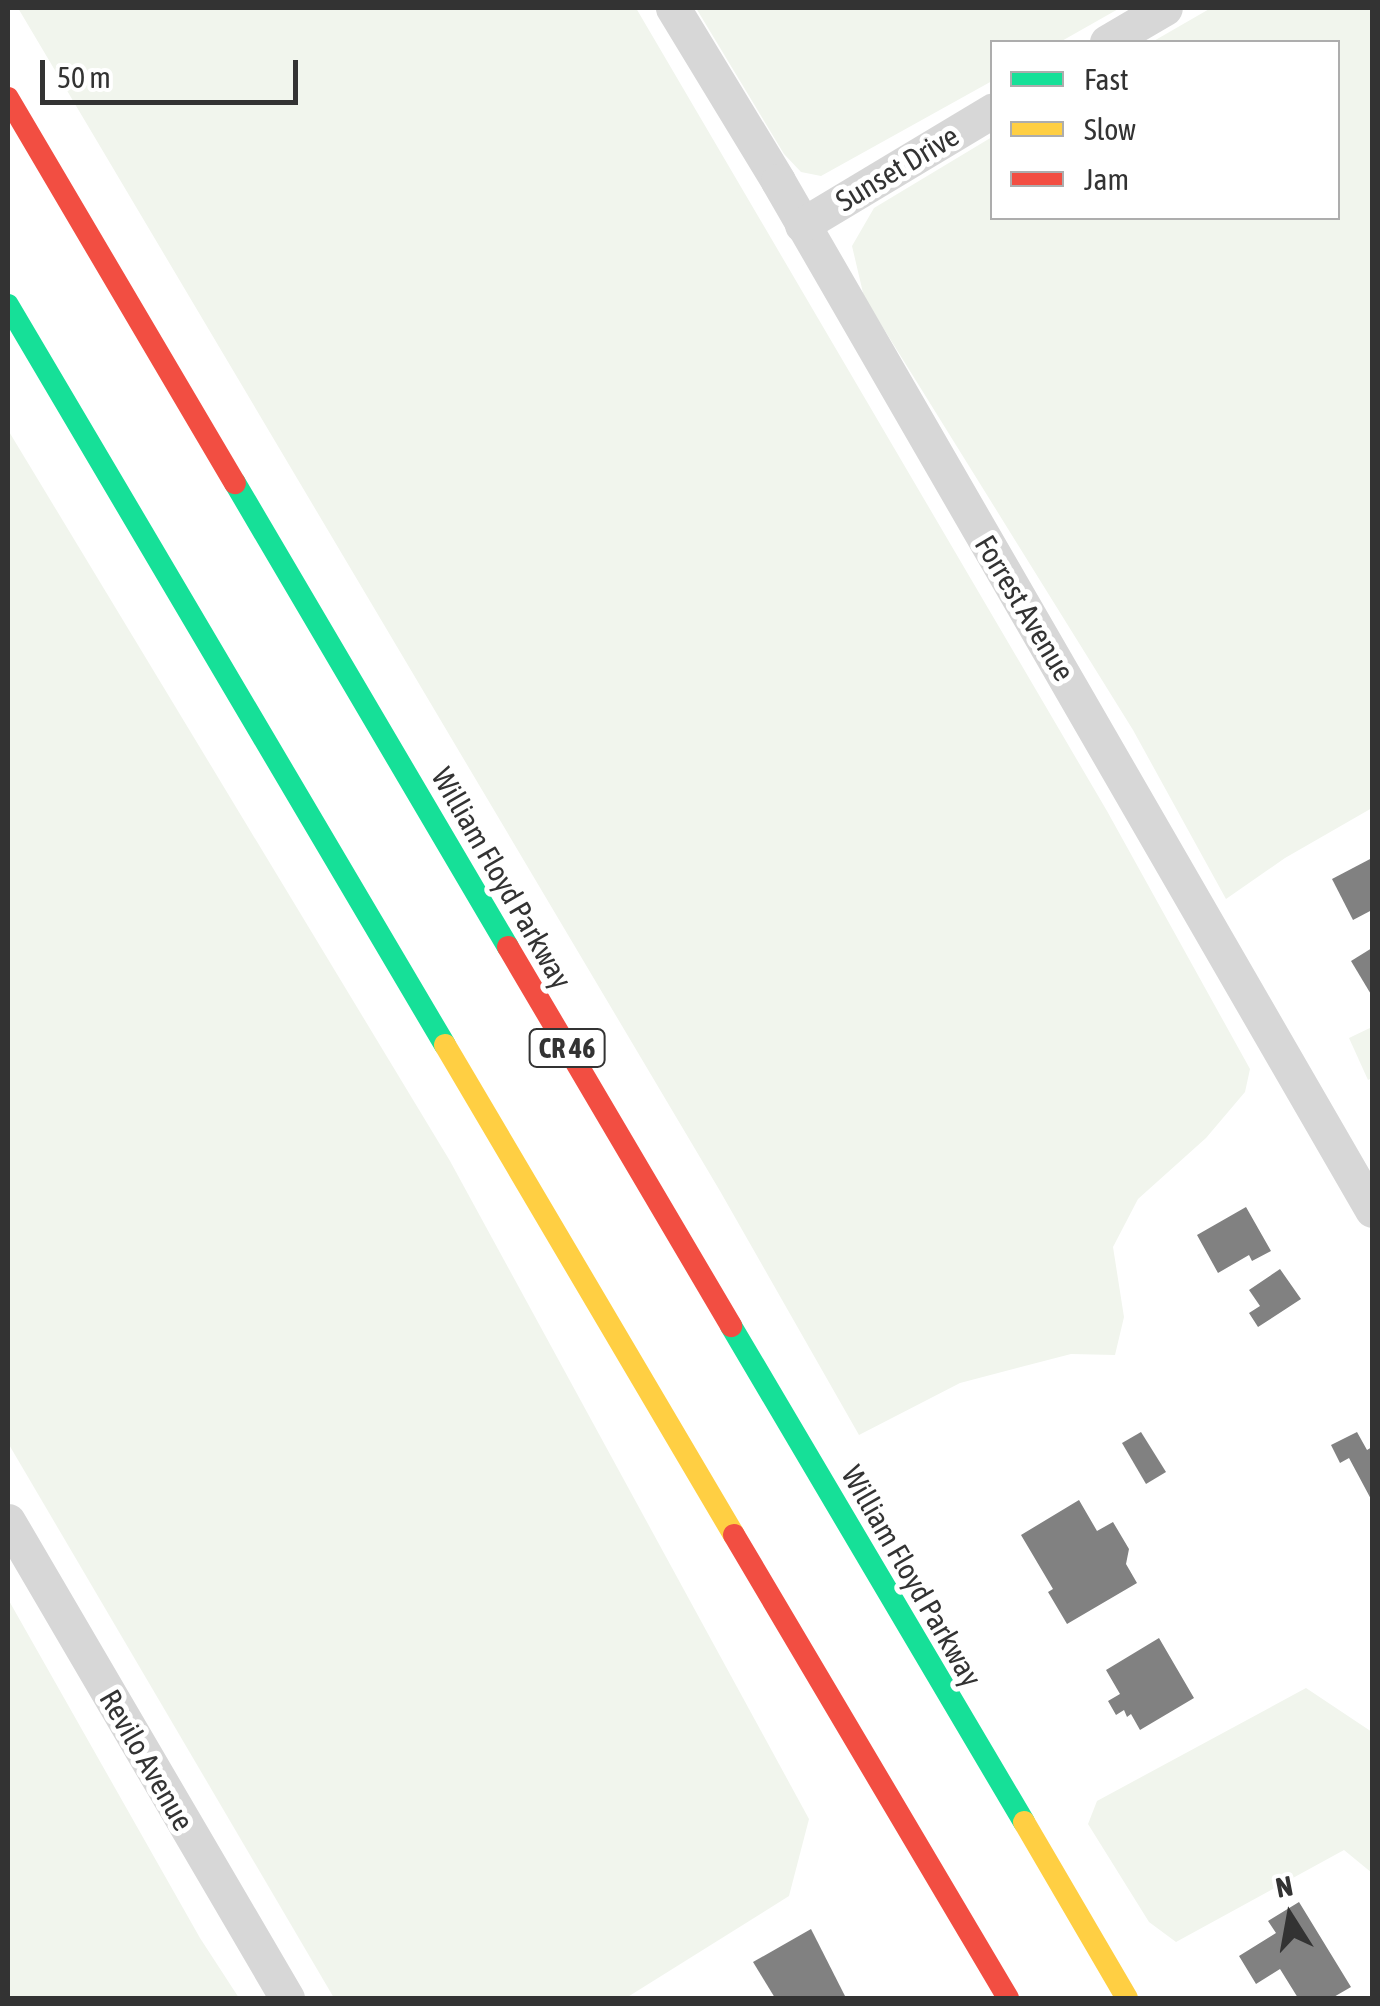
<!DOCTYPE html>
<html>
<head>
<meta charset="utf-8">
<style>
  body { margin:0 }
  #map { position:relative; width:1380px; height:2006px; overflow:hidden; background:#fff; font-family:"Asap Condensed",sans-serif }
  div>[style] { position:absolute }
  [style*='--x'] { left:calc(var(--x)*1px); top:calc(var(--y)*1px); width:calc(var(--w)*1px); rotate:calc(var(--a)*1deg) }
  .green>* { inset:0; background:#f1f5ed }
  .building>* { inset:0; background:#818181 }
  .street>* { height:35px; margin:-17.5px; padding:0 17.5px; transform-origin:17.5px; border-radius:17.5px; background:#d7d7d7 }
  .fast>* { height:22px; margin:-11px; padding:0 11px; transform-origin:11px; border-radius:11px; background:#16e098 }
  .slow>* { height:22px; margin:-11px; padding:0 11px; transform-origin:11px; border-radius:11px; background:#ffcf43 }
  .jam>* { height:22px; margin:-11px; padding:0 11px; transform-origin:11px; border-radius:11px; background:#f24e42 }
  span { translate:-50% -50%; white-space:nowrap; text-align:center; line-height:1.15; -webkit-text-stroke:10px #fff; paint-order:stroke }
  .shield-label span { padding:2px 8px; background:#fff; border:2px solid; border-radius:8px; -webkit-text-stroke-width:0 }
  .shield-label { font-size:28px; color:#333; font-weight:700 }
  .street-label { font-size:30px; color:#333 }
  .frame { position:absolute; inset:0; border:10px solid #333; pointer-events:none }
  .legend { position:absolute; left:990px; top:40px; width:350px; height:180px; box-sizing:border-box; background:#fff; border:2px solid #adadad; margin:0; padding:12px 18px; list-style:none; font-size:30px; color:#333 }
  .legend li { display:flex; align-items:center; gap:20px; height:50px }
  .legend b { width:50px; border:2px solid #adadad }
  .north { position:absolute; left:1240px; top:1866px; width:100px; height:100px; -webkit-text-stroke:8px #fff; paint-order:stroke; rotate:349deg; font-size:28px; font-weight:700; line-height:40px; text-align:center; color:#333 }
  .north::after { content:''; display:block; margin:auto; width:35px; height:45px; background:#333; clip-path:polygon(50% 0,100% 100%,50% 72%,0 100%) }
  .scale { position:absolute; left:40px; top:60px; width:258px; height:45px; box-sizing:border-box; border:5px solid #333; border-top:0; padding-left:12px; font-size:30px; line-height:35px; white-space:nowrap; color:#333; -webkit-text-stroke:8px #fff; paint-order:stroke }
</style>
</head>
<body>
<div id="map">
  <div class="green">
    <i style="clip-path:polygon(18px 8px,636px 8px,1107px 811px,1250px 1069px,1245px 1092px,1206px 1138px,1138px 1199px,1113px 1247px,1124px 1317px,1115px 1355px,1071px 1354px,960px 1383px,859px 1435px,720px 1191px)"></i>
    <i style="clip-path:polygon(696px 8px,1120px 8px,1060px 42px,992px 42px,992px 81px,821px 176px,801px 172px,784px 154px)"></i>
    <i style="clip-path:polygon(1211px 8px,1372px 8px,1372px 808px,1285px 858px,1226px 899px,1133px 730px,864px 297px,852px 246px,874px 208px,992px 137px,992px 218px,1338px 218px,1338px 42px,1152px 42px)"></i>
    <i style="clip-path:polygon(8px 430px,450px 1161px,809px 1819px,789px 1896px,626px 1998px,334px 1998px,8px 1443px)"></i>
    <i style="clip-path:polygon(1372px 1027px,1372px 1078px,1368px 1080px,1349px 1038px)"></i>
    <i style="clip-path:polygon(8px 1599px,200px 1938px,239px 1998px,8px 1998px)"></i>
    <i style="clip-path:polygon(1306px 1688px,1372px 1732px,1372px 1873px,1344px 1850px,1176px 1942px,1149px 1922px,1088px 1824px,1097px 1801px)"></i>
  </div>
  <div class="building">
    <i style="clip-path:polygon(1372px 858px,1372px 910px,1353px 920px,1332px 879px)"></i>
    <i style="clip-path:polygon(1372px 948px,1372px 996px,1351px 961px)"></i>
    <i style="clip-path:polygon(1246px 1207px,1271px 1251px,1252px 1261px,1249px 1255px,1218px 1273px,1197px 1235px)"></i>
    <i style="clip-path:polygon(1280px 1269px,1301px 1299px,1258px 1327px,1249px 1313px,1260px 1306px,1249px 1290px)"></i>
    <i style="clip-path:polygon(1141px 1432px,1166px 1472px,1146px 1484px,1122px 1443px)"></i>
    <i style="clip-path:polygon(1357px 1432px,1367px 1450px,1372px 1447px,1372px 1501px,1349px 1458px,1340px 1463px,1331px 1445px)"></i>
    <i style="clip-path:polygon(1079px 1500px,1097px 1531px,1113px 1522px,1129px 1549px,1126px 1564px,1137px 1583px,1067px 1624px,1048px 1592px,1053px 1589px,1021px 1535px)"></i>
    <i style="clip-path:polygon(1159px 1638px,1194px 1698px,1140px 1730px,1131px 1714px,1127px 1717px,1124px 1710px,1116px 1715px,1108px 1701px,1120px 1694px,1106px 1670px)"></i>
    <i style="clip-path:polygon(1299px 1902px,1351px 1987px,1332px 1998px,1298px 1998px,1280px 1969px,1256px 1984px,1239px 1956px,1276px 1933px,1268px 1921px)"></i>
    <i style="clip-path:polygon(811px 1929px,846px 1998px,775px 1998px,753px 1962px)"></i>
  </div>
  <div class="street">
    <i style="--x:673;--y:8;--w:202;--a:58.7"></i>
    <i style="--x:778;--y:181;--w:1188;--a:60"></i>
    <i style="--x:1107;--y:42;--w:67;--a:-30.4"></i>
    <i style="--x:802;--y:225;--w:222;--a:-31"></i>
    <i style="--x:8;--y:1521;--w:553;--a:59.68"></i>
  </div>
  <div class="fast">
    <i style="--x:8;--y:305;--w:859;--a:59.44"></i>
    <i style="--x:235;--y:483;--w:538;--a:59.53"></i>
    <i style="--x:731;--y:1326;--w:576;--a:59.43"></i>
  </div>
  <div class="slow">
    <i style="--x:445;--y:1045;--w:569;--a:59.47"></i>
    <i style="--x:1024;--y:1822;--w:204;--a:59.7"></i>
  </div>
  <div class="jam">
    <i style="--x:8;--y:98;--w:447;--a:59.5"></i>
    <i style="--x:508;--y:947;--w:440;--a:59.5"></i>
    <i style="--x:734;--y:1535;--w:538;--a:59.38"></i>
  </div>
  <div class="shield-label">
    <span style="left:567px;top:1048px">CR 46</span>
  </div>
  <div class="street-label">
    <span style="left:897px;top:168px;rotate:-31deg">Sunset Drive</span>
    <span style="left:1025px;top:608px;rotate:59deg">Forrest Avenue</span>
    <span style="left:502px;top:878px;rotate:60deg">William Floyd Parkway</span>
    <span style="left:912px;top:1576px;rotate:60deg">William Floyd Parkway</span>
    <span style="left:147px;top:1760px;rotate:60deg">Revilo Avenue</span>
  </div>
  <div class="frame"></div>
  <ul class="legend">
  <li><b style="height:12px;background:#16e098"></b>Fast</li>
  <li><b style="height:12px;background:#ffcf43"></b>Slow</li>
  <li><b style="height:12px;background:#f24e42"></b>Jam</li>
  </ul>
  <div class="north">N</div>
  <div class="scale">50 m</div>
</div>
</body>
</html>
